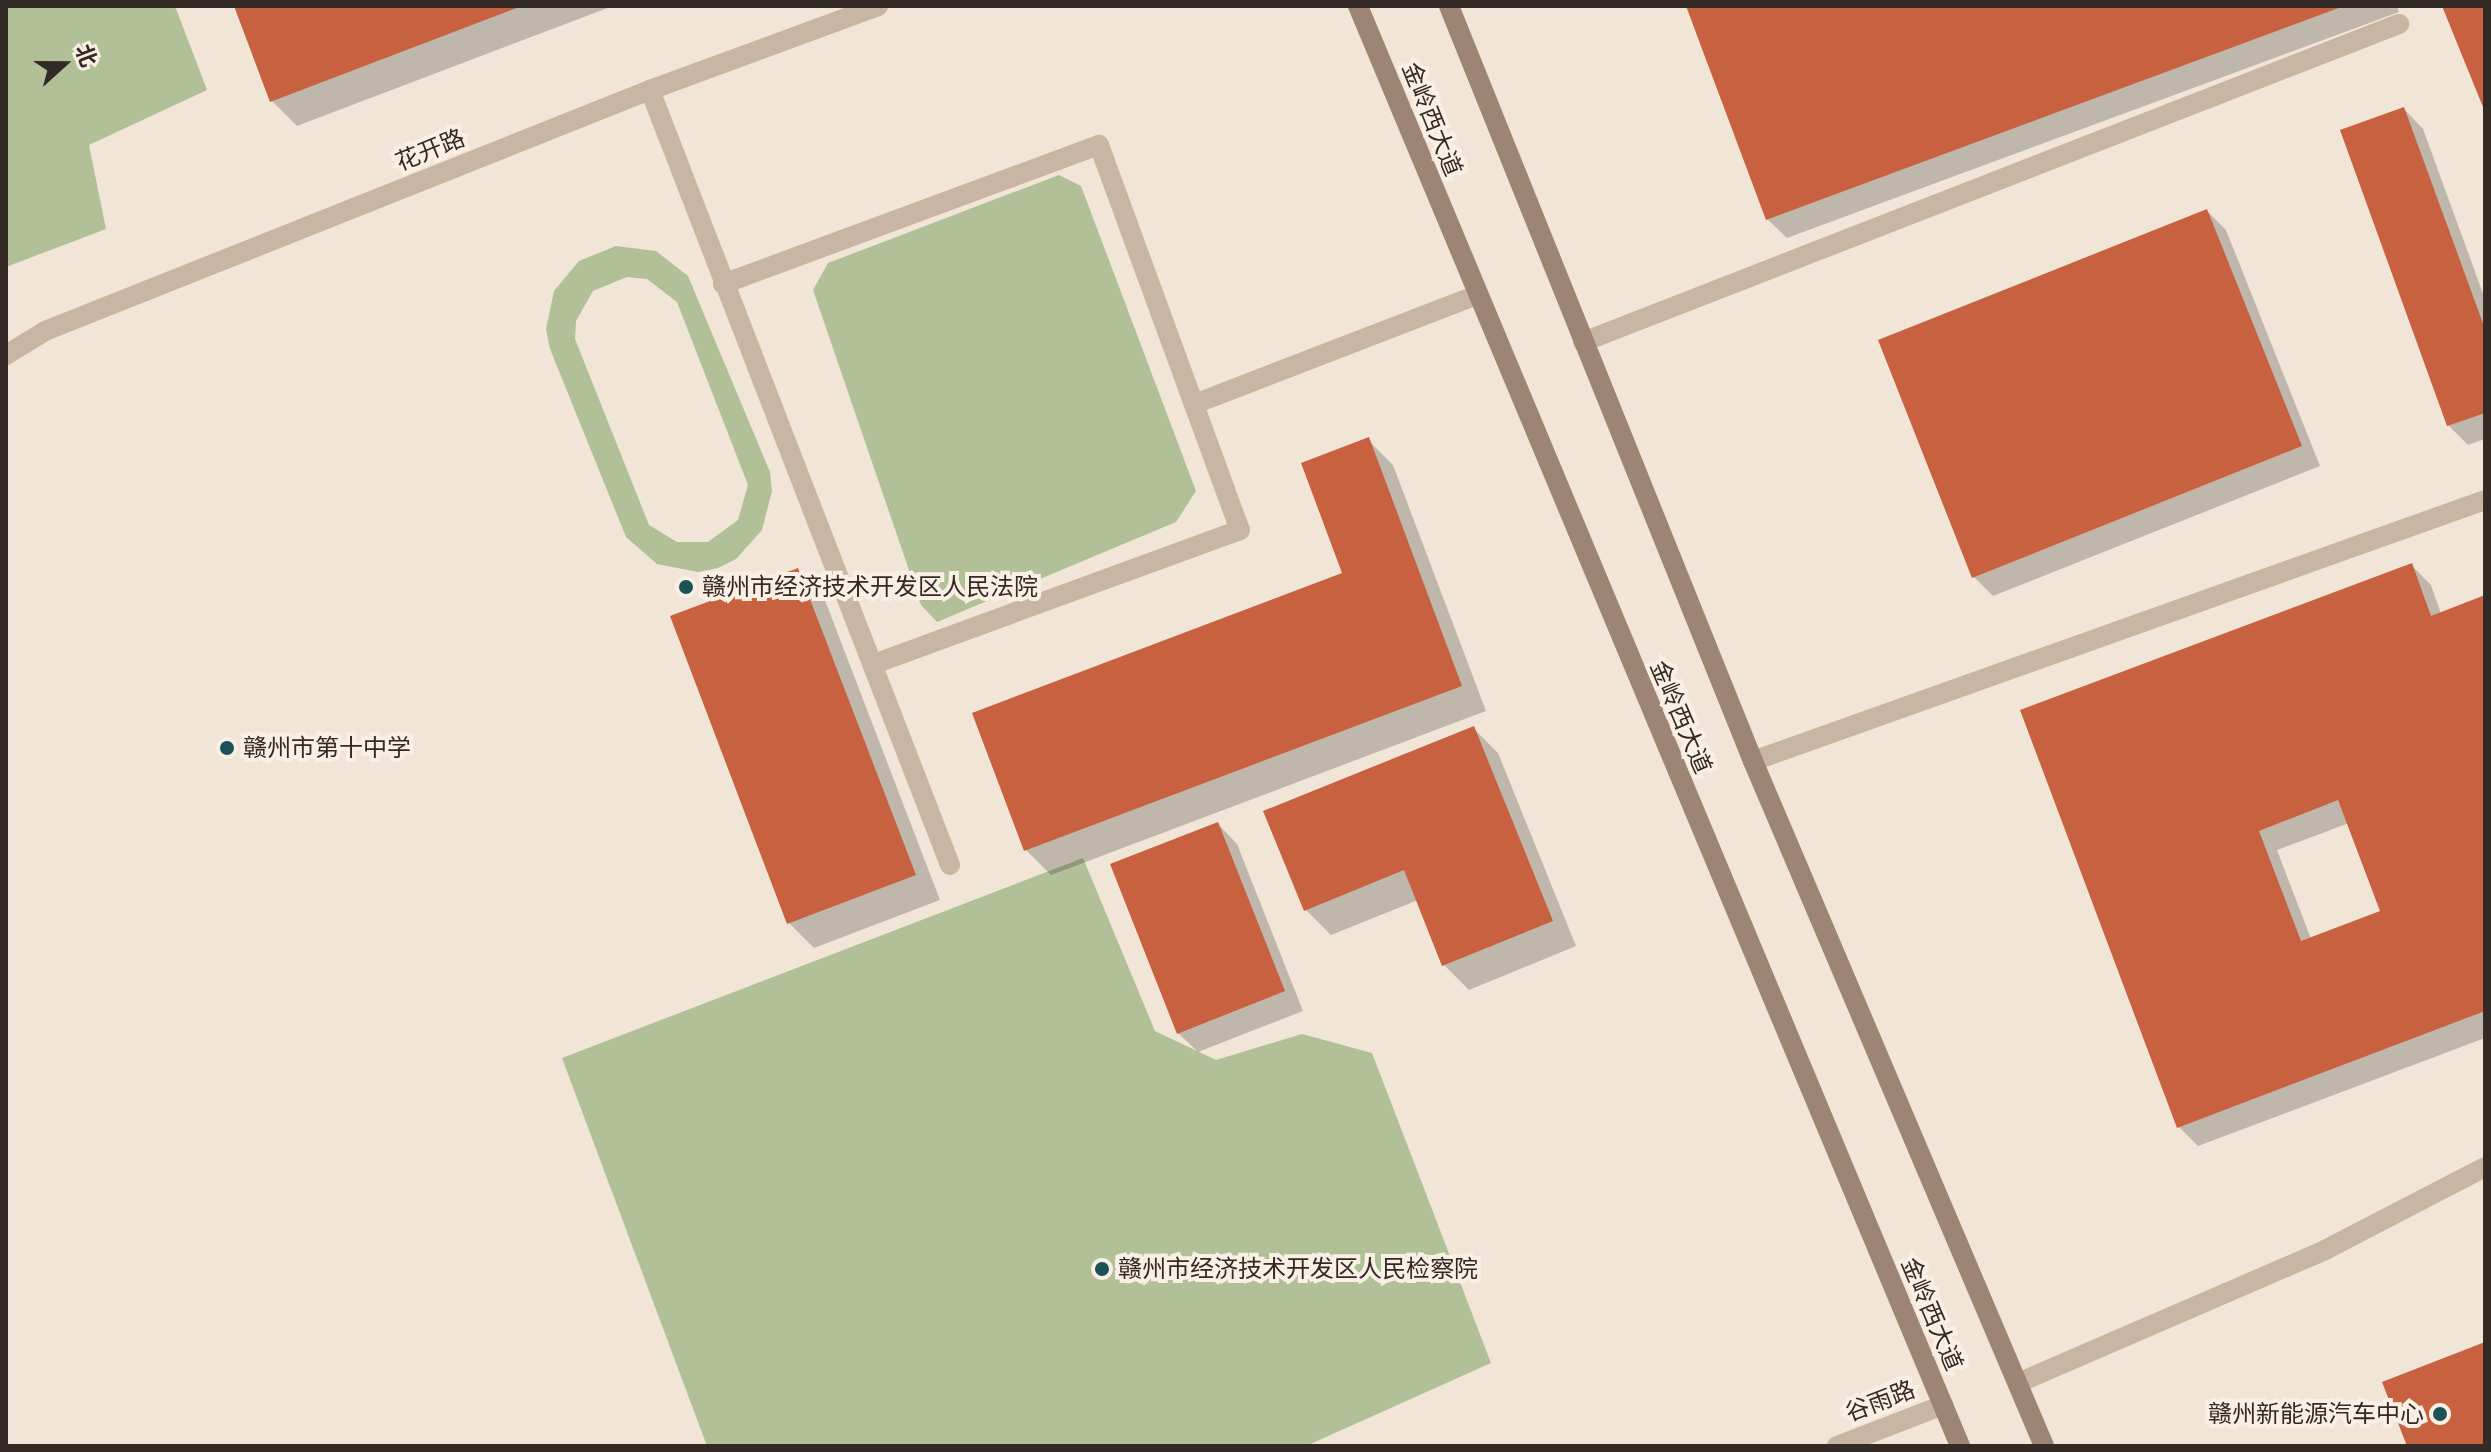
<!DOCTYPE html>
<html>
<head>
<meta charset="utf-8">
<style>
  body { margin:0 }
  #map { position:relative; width:2491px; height:1452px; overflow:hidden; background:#f1e5d7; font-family:Jost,"Noto Sans SC",sans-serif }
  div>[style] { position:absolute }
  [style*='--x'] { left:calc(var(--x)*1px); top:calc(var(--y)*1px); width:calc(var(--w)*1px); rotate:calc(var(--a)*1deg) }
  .green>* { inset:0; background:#b2c098 }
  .shadow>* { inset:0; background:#0003 }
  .building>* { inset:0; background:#c8613f }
  .minor>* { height:20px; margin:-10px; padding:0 10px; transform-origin:10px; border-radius:10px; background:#c9b5a4 }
  .tertiary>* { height:20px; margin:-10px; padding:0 10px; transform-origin:10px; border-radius:10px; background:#c9b5a4 }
  .secondary>* { height:20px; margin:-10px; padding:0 10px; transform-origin:10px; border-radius:10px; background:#9d8475 }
  .dots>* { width:22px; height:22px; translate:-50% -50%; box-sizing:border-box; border:4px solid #f9efe4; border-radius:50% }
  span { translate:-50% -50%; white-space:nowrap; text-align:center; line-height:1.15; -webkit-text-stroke:8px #f9efe4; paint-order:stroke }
  .street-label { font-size:24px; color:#342a25 }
  .poi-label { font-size:24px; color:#342a25 }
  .left { translate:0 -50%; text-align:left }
  .right { translate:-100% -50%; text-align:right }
  .frame { position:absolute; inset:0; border:8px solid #342a25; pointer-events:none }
  .north { position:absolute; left:24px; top:24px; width:80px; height:80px; -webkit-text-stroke:6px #f9efe4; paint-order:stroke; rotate:69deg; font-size:22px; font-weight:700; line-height:32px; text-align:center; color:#342a25 }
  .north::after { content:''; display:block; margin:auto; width:28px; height:36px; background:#342a25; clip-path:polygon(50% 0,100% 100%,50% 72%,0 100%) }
</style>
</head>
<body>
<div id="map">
  <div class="green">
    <i style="clip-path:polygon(6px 6px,175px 6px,207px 90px,89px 145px,106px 229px,6px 267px)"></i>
    <i style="clip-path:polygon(1059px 175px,1081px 186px,1196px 491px,1176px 522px,937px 622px,921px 605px,813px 290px,828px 263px)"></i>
    <i style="clip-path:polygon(evenodd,616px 246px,656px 251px,688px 276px,770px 472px,772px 491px,762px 530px,736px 559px,718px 568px,698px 572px,657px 564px,626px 537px,550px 349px,546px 329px,554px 291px,579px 261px,616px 246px,627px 277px,647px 279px,677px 302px,748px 485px,738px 520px,708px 542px,677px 542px,649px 525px,575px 339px,576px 321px,593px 291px,627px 277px)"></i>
    <i style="clip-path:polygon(1083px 858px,1155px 1031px,1216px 1060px,1302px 1034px,1372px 1053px,1491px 1363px,1306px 1446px,707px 1446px,562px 1058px)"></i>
  </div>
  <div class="shadow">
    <i style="clip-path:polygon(236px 6px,613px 6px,297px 126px,272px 101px)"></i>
    <i style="clip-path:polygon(1688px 6px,2397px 6px,2399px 12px,1787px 238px,1767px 219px)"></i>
    <i style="clip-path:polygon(2404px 109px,2423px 129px,2485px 299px,2485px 439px,2468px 445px,2448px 425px)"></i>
    <i style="clip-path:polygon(2207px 211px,2226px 230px,2320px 466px,1993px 596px,1974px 577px)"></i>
    <i style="clip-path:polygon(1368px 440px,1393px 465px,1486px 711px,1051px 875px,1026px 850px,1345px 575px)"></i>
    <i style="clip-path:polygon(evenodd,2411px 565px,2431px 585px,2441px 614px,2485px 598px,2485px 1038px,2198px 1146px,2179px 1127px,2022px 711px,2411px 565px,2349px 823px,2383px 912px,2311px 939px,2277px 850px,2349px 823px)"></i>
    <i style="clip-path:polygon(798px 570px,823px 595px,940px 900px,814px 948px,789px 923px)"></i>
    <i style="clip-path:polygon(1473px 728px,1498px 753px,1576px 946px,1469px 990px,1444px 965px,1418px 900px,1331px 935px,1306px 910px)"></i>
    <i style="clip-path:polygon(1218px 824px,1237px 844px,1303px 1011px,1198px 1052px,1178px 1033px)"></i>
  </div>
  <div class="building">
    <i style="clip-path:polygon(234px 6px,522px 6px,270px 102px)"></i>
    <i style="clip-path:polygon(1686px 6px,2344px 6px,1766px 220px)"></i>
    <i style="clip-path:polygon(2442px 6px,2485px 6px,2485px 112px)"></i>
    <i style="clip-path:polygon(2404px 107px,2485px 329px,2485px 413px,2447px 426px,2340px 130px)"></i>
    <i style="clip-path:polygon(2207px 209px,2302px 446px,1972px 578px,1878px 340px)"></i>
    <i style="clip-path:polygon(1369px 437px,1462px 686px,1024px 851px,972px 713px,1342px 573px,1301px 463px)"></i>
    <i style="clip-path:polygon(evenodd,2412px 563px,2431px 616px,2485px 595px,2485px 1011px,2177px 1128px,2020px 710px,2412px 563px,2338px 800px,2380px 911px,2301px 941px,2259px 831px,2338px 800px)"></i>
    <i style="clip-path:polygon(798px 568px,916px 875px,787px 924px,670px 616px)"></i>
    <i style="clip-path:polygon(1474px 726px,1553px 921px,1442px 966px,1404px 870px,1304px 911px,1263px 811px)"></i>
    <i style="clip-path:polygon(1218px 822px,1285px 991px,1177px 1034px,1110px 864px)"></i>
    <i style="clip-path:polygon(2485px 1342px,2485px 1446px,2407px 1446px,2382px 1382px)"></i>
  </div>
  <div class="minor">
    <i style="--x:650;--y:90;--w:831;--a:68.84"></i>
    <i style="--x:723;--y:284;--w:401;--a:-20.3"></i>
    <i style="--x:1099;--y:145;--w:410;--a:69.9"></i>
    <i style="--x:1240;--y:530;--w:391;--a:159.9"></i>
    <i style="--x:1583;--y:342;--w:876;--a:-21.29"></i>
    <i style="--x:1197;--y:403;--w:298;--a:-21.1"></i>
    <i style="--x:1753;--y:761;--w:777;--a:-19.62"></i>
  </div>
  <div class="tertiary">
    <i style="--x:6;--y:355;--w:46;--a:-31.6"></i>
    <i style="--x:45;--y:331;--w:651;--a:-21.72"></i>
    <i style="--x:650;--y:90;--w:243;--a:-20.2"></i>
    <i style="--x:2018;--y:1383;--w:335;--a:-23.4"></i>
    <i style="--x:2325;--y:1250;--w:180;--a:-27.4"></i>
    <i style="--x:1837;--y:1446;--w:114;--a:-21.1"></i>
  </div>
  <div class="secondary">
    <i style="--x:1358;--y:6;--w:1561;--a:67.31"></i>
    <i style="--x:1449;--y:6;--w:814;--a:68.07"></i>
    <i style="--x:1753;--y:761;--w:744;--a:66.98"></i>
  </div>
  <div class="dots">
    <i style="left:686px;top:587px;background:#1b5256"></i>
    <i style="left:227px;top:748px;background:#1b5256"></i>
    <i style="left:1102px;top:1269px;background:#1b5256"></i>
    <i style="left:2440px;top:1414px;background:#1b5256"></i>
  </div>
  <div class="street-label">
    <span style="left:1432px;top:119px;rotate:68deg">金岭西大道</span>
    <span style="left:430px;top:150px;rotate:-22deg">花开路</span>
    <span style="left:1681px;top:717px;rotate:67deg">金岭西大道</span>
    <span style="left:1932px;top:1314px;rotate:67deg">金岭西大道</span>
    <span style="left:1880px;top:1401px;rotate:-21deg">谷雨路</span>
  </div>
  <div class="poi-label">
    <span class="left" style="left:702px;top:587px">赣州市经济技术开发区人民法院</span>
    <span class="left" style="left:243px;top:748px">赣州市第十中学</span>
    <span class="left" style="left:1118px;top:1269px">赣州市经济技术开发区人民检察院</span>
    <span class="right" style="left:2424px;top:1414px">赣州新能源汽车中心</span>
  </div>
  <div class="frame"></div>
  <div class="north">北</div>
</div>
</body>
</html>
